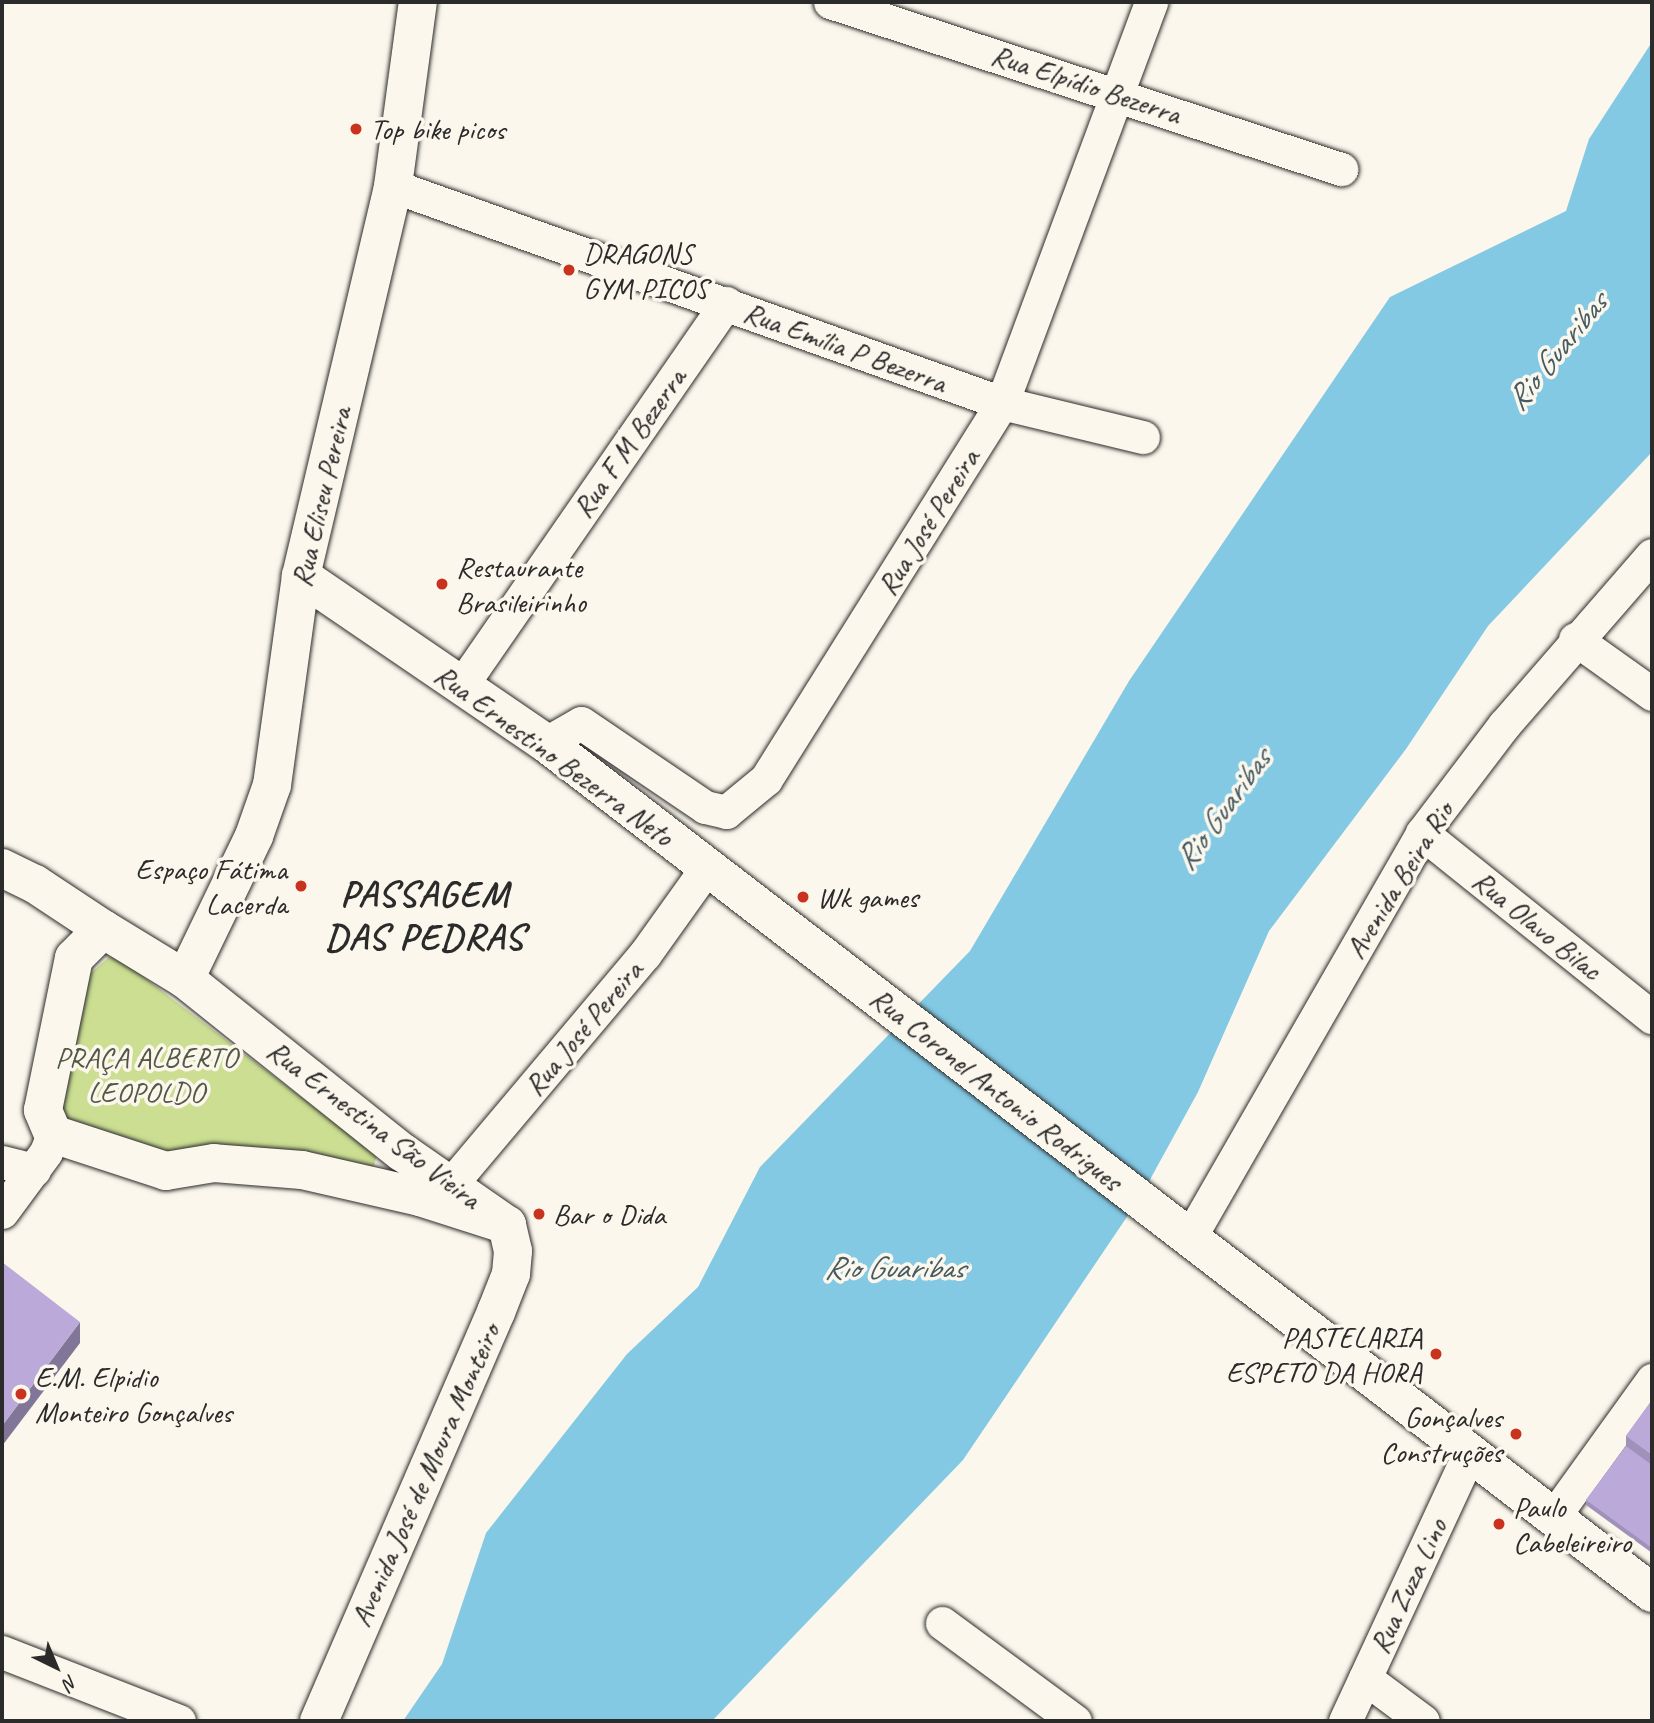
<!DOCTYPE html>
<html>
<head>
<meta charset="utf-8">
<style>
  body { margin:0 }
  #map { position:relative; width:1654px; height:1723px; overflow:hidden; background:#fbf7ec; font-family:Caveat,sans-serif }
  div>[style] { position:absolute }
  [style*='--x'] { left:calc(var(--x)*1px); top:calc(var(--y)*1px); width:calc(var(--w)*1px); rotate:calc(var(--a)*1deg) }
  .green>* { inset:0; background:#cbde92 }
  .water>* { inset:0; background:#83c9e4 }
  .roads { filter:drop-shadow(0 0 2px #2b2b2b) drop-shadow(0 0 2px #2b2b2b) }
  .minor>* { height:33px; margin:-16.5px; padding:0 16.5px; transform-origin:16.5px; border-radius:16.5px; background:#fbf7ec }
  .tertiary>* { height:38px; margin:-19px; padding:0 19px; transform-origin:19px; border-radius:19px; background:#fbf7ec }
  .secondary>* { height:38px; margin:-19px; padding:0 19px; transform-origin:19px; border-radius:19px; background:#fbf7ec }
  .wall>* { inset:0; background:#a091bb }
  .shaded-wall>* { inset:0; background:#827698 }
  .building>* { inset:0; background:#baa9d9 }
  .dots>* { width:19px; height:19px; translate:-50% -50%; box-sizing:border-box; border:4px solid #fbf7ec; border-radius:50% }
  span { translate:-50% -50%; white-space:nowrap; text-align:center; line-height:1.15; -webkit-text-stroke:7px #fbf7ec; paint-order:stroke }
  .street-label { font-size:30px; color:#2b2b2b }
  .poi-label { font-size:30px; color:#2b2b2b }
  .left { translate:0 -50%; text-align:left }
  .right { translate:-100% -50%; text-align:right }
  .park-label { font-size:30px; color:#535845 }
  .water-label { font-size:32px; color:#455a62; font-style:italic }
  .district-label { font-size:37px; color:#2b2b2b; font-weight:700; letter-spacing:2px }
  .frame { position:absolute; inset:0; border:4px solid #2b2b2b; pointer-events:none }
  .north { position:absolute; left:21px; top:1632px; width:70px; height:70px; -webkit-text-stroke:5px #fbf7ec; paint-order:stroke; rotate:137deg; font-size:19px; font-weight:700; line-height:28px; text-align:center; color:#2b2b2b }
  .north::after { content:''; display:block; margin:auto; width:24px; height:32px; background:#2b2b2b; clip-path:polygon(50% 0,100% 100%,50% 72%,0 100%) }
</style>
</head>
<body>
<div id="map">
  <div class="green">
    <i style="clip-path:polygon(109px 957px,120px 959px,377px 1155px,372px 1172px,181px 1160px,73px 1129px,60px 1114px,84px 979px)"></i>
  </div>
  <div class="water">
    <i style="clip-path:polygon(1652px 42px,1652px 452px,1488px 626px,1406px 749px,1269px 931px,1198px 1092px,1141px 1196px,963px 1460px,712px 1721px,403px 1721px,442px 1664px,486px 1533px,627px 1354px,698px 1287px,760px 1167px,970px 951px,1129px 681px,1390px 297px,1566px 211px,1589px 139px)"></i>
  </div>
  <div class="roads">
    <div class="minor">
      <i style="--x:830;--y:2;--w:538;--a:18.1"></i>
      <i style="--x:393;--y:186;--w:647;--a:19.61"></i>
      <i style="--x:1002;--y:403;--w:145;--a:13.6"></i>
      <i style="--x:1575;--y:639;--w:95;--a:35.5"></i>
      <i style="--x:461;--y:686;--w:466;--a:-55.3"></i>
      <i style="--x:546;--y:743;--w:40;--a:-29.7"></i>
      <i style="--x:581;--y:723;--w:150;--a:34.1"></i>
      <i style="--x:705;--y:807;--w:22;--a:13"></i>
      <i style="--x:726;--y:812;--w:52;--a:-39.5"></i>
      <i style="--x:766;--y:779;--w:444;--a:-57.9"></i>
      <i style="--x:1002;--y:403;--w:428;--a:-69.6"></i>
      <i style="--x:1422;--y:833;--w:295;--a:38.7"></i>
      <i style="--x:2;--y:1162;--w:33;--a:14"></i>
      <i style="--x:452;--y:1183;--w:299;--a:-49.9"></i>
      <i style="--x:645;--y:954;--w:107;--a:-54.5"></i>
      <i style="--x:2;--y:1212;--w:74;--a:-53.7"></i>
      <i style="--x:46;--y:1152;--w:19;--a:-69"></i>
      <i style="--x:1190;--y:1237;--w:466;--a:-60.1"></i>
      <i style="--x:1422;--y:833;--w:136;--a:-52.8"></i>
      <i style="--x:1504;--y:725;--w:225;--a:-49"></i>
      <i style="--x:1554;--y:1516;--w:168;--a:-54.2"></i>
      <i style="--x:942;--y:1623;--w:165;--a:36.4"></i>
      <i style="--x:2;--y:1652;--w:190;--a:21.3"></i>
      <i style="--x:1365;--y:1678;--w:72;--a:36.6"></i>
      <i style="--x:1345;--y:1721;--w:297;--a:-65.1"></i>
    </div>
    <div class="tertiary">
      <i style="--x:301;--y:576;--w:297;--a:34.3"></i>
      <i style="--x:546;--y:743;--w:1395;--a:37.54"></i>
      <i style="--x:2;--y:868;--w:37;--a:26"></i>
      <i style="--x:35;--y:884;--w:82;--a:33.5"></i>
    </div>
    <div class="secondary">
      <i style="--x:103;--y:929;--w:96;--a:31.4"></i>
      <i style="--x:185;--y:979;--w:278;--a:38.6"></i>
      <i style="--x:402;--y:1152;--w:128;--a:34.8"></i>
      <i style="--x:507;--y:1225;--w:91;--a:-162.2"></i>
      <i style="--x:420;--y:1197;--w:121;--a:-167.1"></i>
      <i style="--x:302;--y:1170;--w:88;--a:-175.5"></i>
      <i style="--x:214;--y:1163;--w:49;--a:170.5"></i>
      <i style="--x:166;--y:1171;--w:119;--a:-161.9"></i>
      <i style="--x:53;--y:1134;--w:26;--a:-113"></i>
      <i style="--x:43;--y:1110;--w:155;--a:-78.5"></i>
      <i style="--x:74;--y:958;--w:41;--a:-45"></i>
      <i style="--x:185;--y:979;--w:159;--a:-64.2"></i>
      <i style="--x:254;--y:836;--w:54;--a:-70.6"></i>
      <i style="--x:272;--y:785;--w:211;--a:-82.1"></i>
      <i style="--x:301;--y:576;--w:401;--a:-76.7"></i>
      <i style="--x:393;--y:186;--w:186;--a:-82.3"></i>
      <i style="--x:319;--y:1721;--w:446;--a:-66.6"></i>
      <i style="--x:496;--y:1312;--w:41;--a:-68.5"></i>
      <i style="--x:511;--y:1274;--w:23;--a:-85"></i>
      <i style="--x:513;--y:1251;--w:27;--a:-103"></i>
    </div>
  </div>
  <div class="wall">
    <i style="clip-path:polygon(1652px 1400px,1652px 1553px,1586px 1505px,1586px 1500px,1626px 1446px,1626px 1436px)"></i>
  </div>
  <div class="shaded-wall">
    <i style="clip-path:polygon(80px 1322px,80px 1343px,2px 1446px,2px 1426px)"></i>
  </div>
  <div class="building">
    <i style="clip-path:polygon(2px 1262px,80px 1322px,2px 1426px)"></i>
    <i style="clip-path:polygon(1652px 1400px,1652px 1455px,1626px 1436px)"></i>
    <i style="clip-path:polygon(1626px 1446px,1652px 1465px,1652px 1548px,1586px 1500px)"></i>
  </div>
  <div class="dots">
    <i style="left:356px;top:129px;background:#c8321e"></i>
    <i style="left:569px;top:270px;background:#c8321e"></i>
    <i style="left:442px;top:584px;background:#c8321e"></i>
    <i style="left:301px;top:886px;background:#c8321e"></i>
    <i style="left:803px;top:897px;background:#c8321e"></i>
    <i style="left:539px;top:1214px;background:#c8321e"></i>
    <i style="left:1436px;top:1354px;background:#c8321e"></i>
    <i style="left:21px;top:1394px;background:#c8321e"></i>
    <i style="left:1516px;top:1434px;background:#c8321e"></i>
    <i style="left:1499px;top:1524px;background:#c8321e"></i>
  </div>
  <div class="street-label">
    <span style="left:1086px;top:84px;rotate:18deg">Rua Elpídio Bezerra</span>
    <span style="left:845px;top:347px;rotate:20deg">Rua Emília P Bezerra</span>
    <span style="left:629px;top:443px;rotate:-55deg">Rua F M Bezerra</span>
    <span style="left:321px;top:497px;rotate:-77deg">Rua Eliseu Pereira</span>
    <span style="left:928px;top:522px;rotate:-58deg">Rua José Pereira</span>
    <span style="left:554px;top:755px;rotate:36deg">Rua Ernestino Bezerra Neto</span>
    <span style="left:1399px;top:880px;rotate:-58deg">Avenida Beira Rio</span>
    <span style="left:1537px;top:925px;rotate:39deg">Rua Olavo Bilac</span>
    <span style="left:583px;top:1028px;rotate:-50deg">Rua José Pereira</span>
    <span style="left:996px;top:1089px;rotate:38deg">Rua Coronel Antonio Rodrigues</span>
    <span style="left:374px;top:1124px;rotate:37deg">Rua Ernestina São Vieira</span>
    <span style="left:425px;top:1475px;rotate:-66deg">Avenida José de Moura Monteiro</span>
    <span style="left:1408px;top:1586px;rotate:-65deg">Rua Zuza Lino</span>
  </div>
  <div class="poi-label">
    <span class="left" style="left:370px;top:129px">Top bike picos</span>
    <span class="left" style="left:583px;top:270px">DRAGONS<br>GYM PICOS</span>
    <span class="left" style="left:456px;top:584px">Restaurante<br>Brasileirinho</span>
    <span class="right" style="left:287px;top:886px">Espaço Fátima<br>Lacerda</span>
    <span class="left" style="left:817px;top:897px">Wk games</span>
    <span class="left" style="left:553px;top:1214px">Bar o Dida</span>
    <span class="right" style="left:1422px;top:1354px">PASTELARIA<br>ESPETO DA HORA</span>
    <span class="left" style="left:35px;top:1394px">E.M. Elpidio<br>Monteiro Gonçalves</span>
    <span class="right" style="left:1502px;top:1434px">Gonçalves<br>Construções</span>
    <span class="left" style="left:1513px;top:1524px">Paulo<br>Cabeleireiro</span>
  </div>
  <div class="park-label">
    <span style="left:146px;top:1074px">PRAÇA ALBERTO<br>LEOPOLDO</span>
  </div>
  <div class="water-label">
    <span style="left:1557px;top:352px;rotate:-51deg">Rio Guaribas</span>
    <span style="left:1223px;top:810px;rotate:-54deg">Rio Guaribas</span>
    <span style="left:894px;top:1268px">Rio Guaribas</span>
  </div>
  <div class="district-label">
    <span style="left:425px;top:916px">PASSAGEM<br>DAS PEDRAS</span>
  </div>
  <div class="frame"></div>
  <div class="north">N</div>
</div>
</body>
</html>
